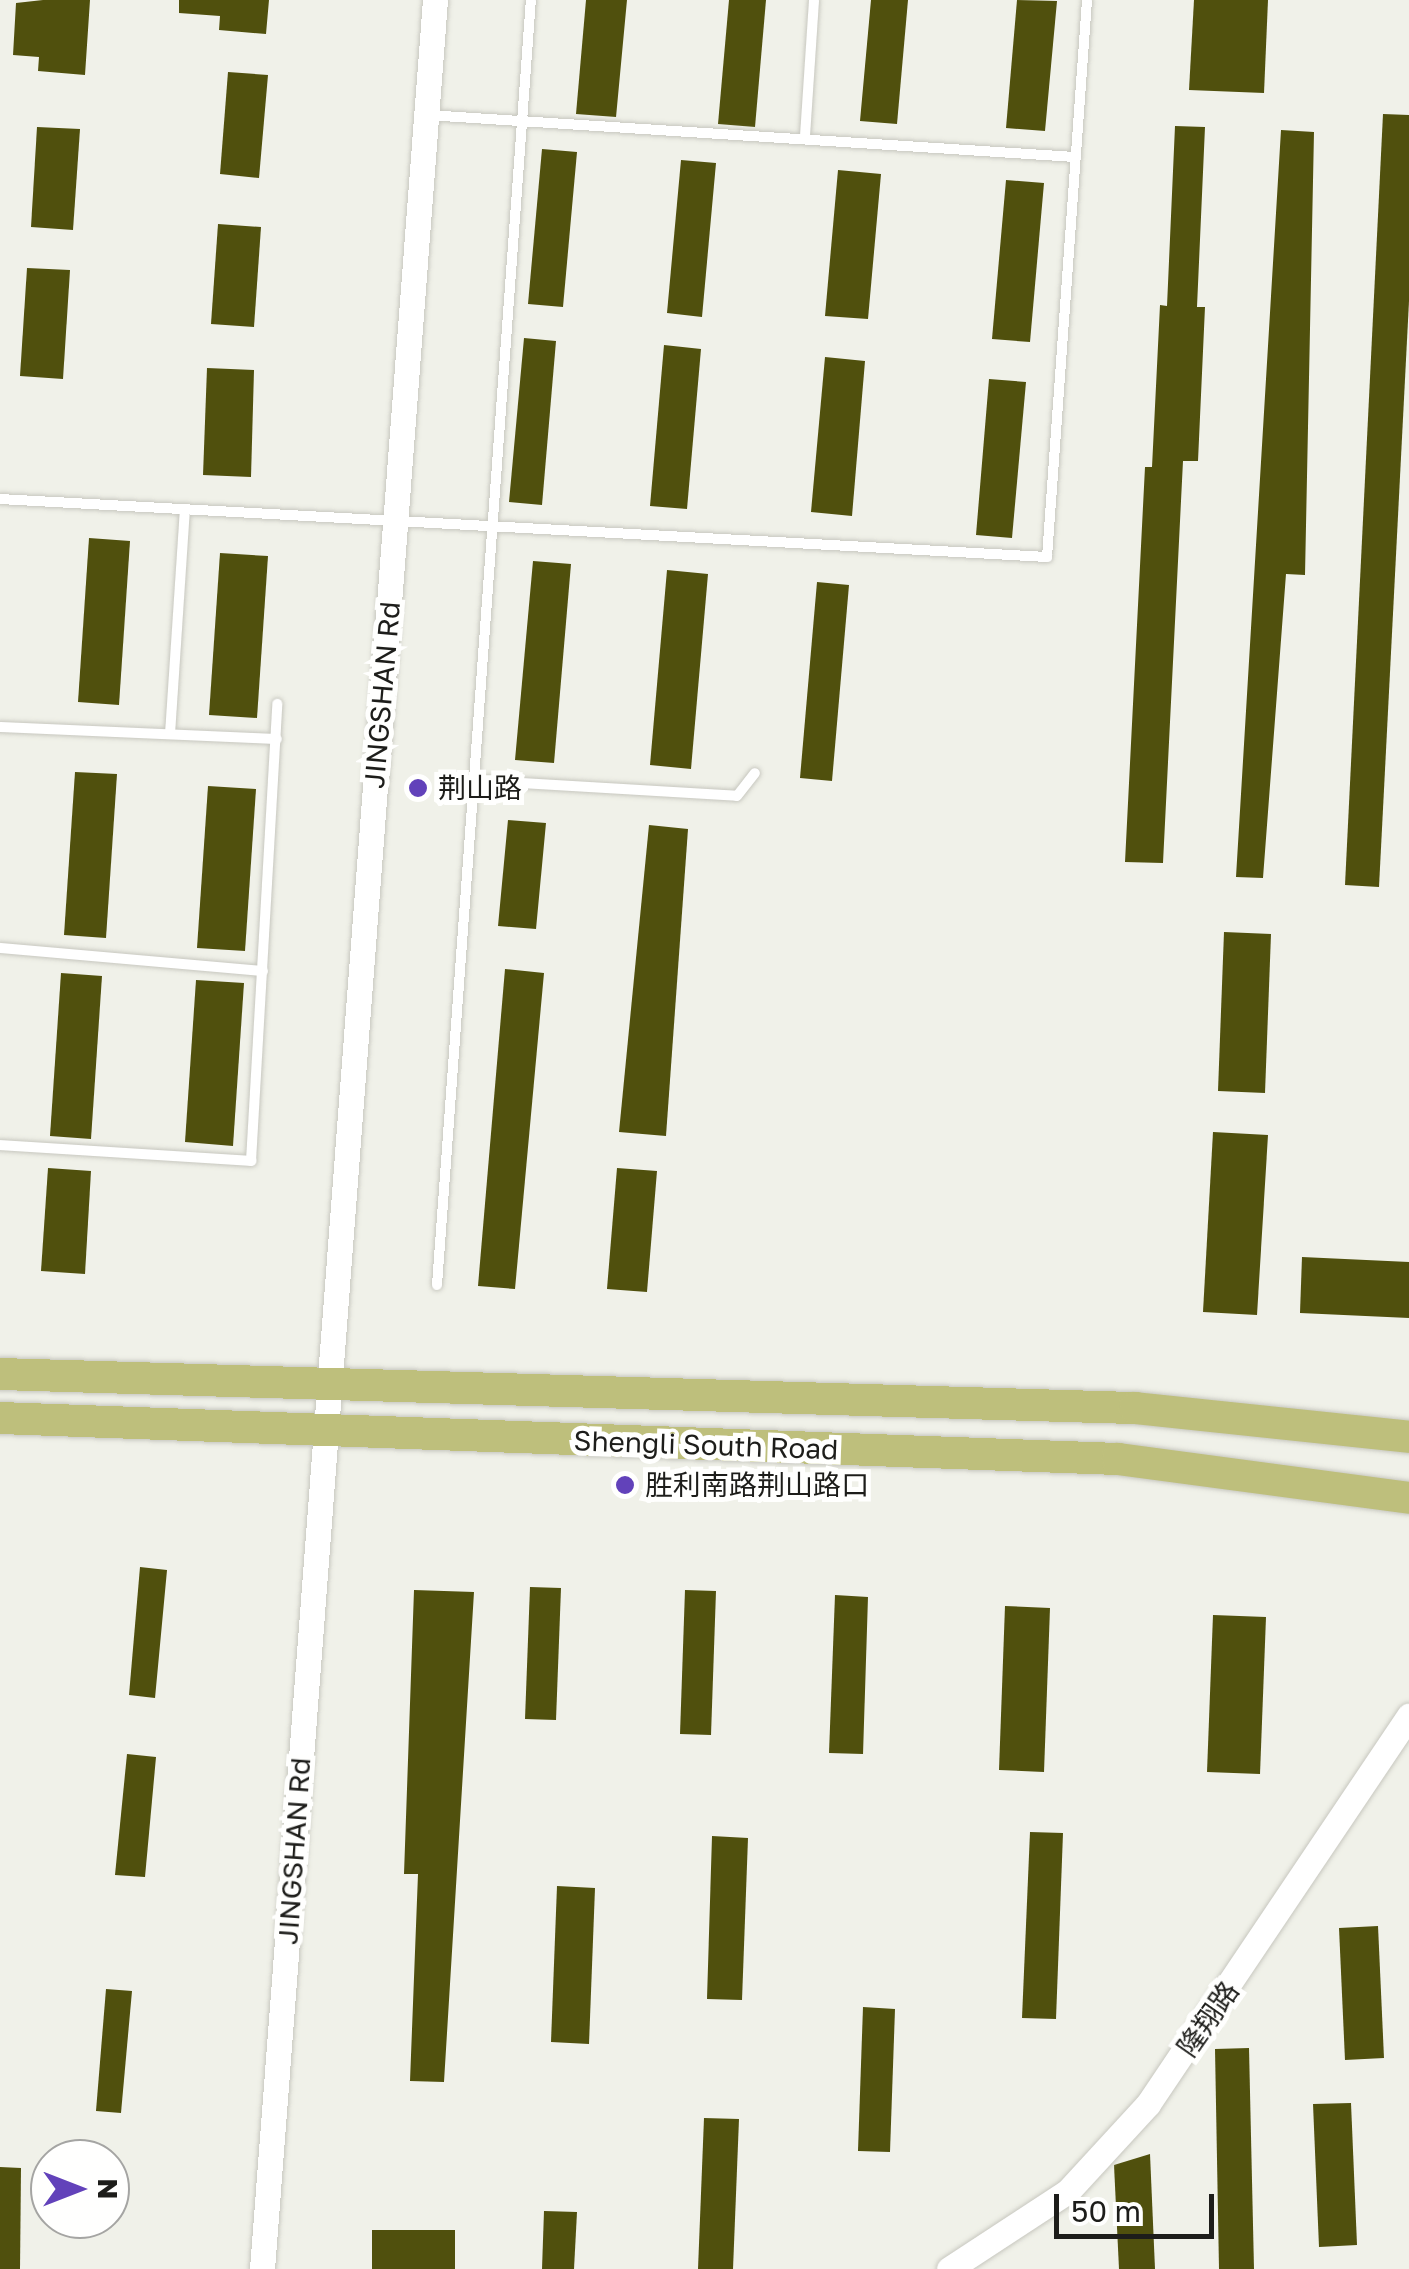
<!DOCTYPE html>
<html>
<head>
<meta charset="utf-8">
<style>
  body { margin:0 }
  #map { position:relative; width:1409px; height:2269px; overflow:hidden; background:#f0f1e9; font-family:"Golos Text","Noto Sans SC",sans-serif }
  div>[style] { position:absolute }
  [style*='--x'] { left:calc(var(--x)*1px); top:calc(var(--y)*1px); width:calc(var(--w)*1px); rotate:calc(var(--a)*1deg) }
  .building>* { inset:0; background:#50500d }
  .roads { filter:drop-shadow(0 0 2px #c7c7bf) drop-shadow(0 0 2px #c7c7bf) }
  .service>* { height:10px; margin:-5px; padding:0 5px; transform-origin:5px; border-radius:5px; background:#fff }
  .tertiary>* { height:25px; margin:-12.5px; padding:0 12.5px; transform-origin:12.5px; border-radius:12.5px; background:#fff }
  .primary>* { height:32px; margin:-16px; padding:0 16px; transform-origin:16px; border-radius:16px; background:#bebf7c }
  .dots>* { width:28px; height:28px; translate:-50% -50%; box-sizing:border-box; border:5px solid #fffffe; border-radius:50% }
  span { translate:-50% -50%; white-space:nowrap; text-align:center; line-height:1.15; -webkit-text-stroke:10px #fffffe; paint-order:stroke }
  .street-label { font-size:28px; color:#1d1d1a }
  .poi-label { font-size:28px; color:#1d1d1a }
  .left { translate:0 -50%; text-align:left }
  .north { position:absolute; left:30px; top:2139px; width:100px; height:100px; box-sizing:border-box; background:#fffffe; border:2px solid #a5a5a3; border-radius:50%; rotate:90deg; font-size:28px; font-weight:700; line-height:40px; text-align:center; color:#1d1d1a }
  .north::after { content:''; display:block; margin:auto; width:35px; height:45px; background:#6242ba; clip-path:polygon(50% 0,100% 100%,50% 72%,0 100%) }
  .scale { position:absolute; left:1054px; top:2194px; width:160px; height:45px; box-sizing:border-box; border:5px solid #1d1d1a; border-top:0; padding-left:12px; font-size:30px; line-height:35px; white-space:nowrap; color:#1d1d1a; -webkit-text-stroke:8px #fffffe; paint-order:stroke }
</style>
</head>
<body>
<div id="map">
  <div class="building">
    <i style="clip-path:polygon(43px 0,90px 0,85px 75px,38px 71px,39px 57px,13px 55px,16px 3px)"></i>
    <i style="clip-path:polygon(179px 0,269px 0,266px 34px,219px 30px,220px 16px,179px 13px)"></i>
    <i style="clip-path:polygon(586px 0,627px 0,616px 117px,576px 114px)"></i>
    <i style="clip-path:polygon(729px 0,766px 0,755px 127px,718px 124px)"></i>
    <i style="clip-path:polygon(871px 0,908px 0,897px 124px,860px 121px)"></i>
    <i style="clip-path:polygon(1017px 0,1057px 1px,1045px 131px,1006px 128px)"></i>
    <i style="clip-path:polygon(1194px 0,1268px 0,1264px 93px,1189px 90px)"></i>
    <i style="clip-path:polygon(228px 72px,268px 75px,259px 178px,220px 174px)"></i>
    <i style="clip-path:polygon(1383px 114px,1409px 115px,1409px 301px,1379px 887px,1345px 885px)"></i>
    <i style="clip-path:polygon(1175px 126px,1205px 127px,1197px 307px,1205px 307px,1198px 461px,1183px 461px,1163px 863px,1125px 862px,1145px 467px,1152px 467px,1160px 305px,1167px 306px)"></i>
    <i style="clip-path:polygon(37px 127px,80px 129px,73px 230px,31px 227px)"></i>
    <i style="clip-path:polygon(1281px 130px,1314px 132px,1305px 575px,1286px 574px,1263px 878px,1236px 877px)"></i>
    <i style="clip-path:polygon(542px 149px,577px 152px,563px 307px,528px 304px)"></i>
    <i style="clip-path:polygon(681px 160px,716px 163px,702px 317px,667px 313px)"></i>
    <i style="clip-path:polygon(838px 170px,881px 174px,868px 319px,825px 316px)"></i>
    <i style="clip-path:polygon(1006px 180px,1044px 183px,1030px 342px,992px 339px)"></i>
    <i style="clip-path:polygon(218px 224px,261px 227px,254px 327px,211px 324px)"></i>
    <i style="clip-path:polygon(27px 268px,70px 270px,63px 379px,20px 376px)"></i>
    <i style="clip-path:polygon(524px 338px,556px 341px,542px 505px,509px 502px)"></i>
    <i style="clip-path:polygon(664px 345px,701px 349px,687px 509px,650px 506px)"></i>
    <i style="clip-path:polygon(825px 357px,865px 361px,852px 516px,811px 512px)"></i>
    <i style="clip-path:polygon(207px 368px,254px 370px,251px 477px,203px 475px)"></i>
    <i style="clip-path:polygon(989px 379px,1026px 382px,1012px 538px,976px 535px)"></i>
    <i style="clip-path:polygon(89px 538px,130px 541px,119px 705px,78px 702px)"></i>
    <i style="clip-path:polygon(220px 553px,268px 556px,257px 718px,209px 715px)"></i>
    <i style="clip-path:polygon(533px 561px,571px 564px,554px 763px,515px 760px)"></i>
    <i style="clip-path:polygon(667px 570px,708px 574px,691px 769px,650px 765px)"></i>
    <i style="clip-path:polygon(817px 582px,849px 585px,832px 781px,800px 778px)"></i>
    <i style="clip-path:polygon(75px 772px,117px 774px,106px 938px,64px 935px)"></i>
    <i style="clip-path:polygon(208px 786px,256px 789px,245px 951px,197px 948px)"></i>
    <i style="clip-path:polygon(508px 820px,546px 823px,536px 929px,498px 926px)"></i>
    <i style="clip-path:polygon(649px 825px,688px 829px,666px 1136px,619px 1132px)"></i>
    <i style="clip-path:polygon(1224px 932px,1271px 934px,1265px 1093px,1218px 1091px)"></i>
    <i style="clip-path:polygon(505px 969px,544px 973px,515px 1289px,478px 1286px)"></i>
    <i style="clip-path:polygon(61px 973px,102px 976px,91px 1139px,50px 1136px)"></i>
    <i style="clip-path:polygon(196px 980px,244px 983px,233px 1146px,185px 1142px)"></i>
    <i style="clip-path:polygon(1213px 1132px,1268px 1135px,1257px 1315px,1203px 1312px)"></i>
    <i style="clip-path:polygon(48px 1168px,91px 1171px,85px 1274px,41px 1271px)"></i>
    <i style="clip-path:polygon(617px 1168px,657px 1171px,647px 1292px,607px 1289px)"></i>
    <i style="clip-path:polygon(1302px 1257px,1409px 1262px,1409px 1318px,1300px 1313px)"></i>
    <i style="clip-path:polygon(140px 1567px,167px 1570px,155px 1698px,129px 1695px)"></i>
    <i style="clip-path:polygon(530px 1587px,561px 1588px,556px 1720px,525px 1719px)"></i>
    <i style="clip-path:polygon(414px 1590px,474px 1592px,444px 2082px,410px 2081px,418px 1874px,404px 1874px)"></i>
    <i style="clip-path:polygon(685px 1590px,716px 1591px,711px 1735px,680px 1734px)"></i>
    <i style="clip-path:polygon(835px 1595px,868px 1597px,863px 1754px,829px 1753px)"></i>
    <i style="clip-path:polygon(1005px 1606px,1050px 1608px,1044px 1772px,999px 1770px)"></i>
    <i style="clip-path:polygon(1213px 1615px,1266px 1617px,1260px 1774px,1207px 1772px)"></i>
    <i style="clip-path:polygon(127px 1754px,156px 1757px,145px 1877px,115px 1875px)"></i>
    <i style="clip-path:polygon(1030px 1832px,1063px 1833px,1056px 2019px,1022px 2018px)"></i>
    <i style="clip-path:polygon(712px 1836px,748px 1838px,742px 2000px,707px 1999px)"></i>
    <i style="clip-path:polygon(557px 1886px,595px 1888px,589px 2044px,551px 2042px)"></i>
    <i style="clip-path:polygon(1378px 1926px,1384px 2058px,1345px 2060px,1339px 1928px)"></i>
    <i style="clip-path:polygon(106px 1989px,132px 1991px,121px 2113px,96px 2111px)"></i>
    <i style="clip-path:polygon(863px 2007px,895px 2009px,890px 2152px,858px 2151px)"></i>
    <i style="clip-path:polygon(1249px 2048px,1254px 2269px,1219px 2269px,1215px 2049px)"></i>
    <i style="clip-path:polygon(1351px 2103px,1357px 2245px,1319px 2247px,1313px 2104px)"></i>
    <i style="clip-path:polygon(704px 2118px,739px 2119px,733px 2269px,698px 2269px)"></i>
    <i style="clip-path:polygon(1150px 2154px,1155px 2269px,1119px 2269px,1114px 2165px)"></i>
    <i style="clip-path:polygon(0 2167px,21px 2168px,20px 2269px,0 2269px)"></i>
    <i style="clip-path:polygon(544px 2211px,577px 2212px,574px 2269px,542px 2269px)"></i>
    <i style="clip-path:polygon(372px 2230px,455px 2230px,455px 2269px,372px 2269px)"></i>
  </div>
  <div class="roads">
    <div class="service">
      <i style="--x:427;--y:115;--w:649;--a:3.71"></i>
      <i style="--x:805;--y:136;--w:136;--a:-86.2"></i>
      <i style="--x:0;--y:499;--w:1049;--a:3.17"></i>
      <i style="--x:1047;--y:557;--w:558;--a:-85.89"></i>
      <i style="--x:0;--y:727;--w:277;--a:2.5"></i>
      <i style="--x:170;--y:734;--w:225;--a:-86.2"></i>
      <i style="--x:471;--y:780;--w:266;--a:3.4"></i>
      <i style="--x:737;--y:796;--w:29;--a:-52"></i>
      <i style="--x:0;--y:948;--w:264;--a:5"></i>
      <i style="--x:0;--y:1145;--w:252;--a:3.6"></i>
      <i style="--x:251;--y:1161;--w:458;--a:-86.7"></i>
      <i style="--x:437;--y:1285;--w:1288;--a:-85.82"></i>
    </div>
    <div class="tertiary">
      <i style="--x:262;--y:2269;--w:2276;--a:-85.64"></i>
      <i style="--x:949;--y:2269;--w:142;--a:-33.2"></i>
      <i style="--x:1068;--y:2191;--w:118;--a:-47.4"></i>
      <i style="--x:1148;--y:2104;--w:468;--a:-56.1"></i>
    </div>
    <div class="primary">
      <i style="--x:0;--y:1374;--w:1136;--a:1.72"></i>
      <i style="--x:1135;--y:1408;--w:276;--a:6"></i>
      <i style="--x:0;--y:1418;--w:1119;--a:2.1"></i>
      <i style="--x:1118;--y:1459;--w:294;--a:7.6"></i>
    </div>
  </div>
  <div class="dots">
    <i style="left:418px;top:788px;background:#6242ba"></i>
    <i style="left:625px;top:1485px;background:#6242ba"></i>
  </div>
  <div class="street-label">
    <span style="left:382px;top:695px;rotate:-85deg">JINGSHAN Rd</span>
    <span style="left:706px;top:1445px;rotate:2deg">Shengli South Road</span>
    <span style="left:294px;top:1851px;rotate:-86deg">JINGSHAN Rd</span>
    <span style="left:1208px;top:2019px;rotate:-55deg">隆翔路</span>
  </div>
  <div class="poi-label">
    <span class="left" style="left:438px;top:788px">荆山路</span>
    <span class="left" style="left:645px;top:1485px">胜利南路荆山路口</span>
  </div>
  <div class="north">N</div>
  <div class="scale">50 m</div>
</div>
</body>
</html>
